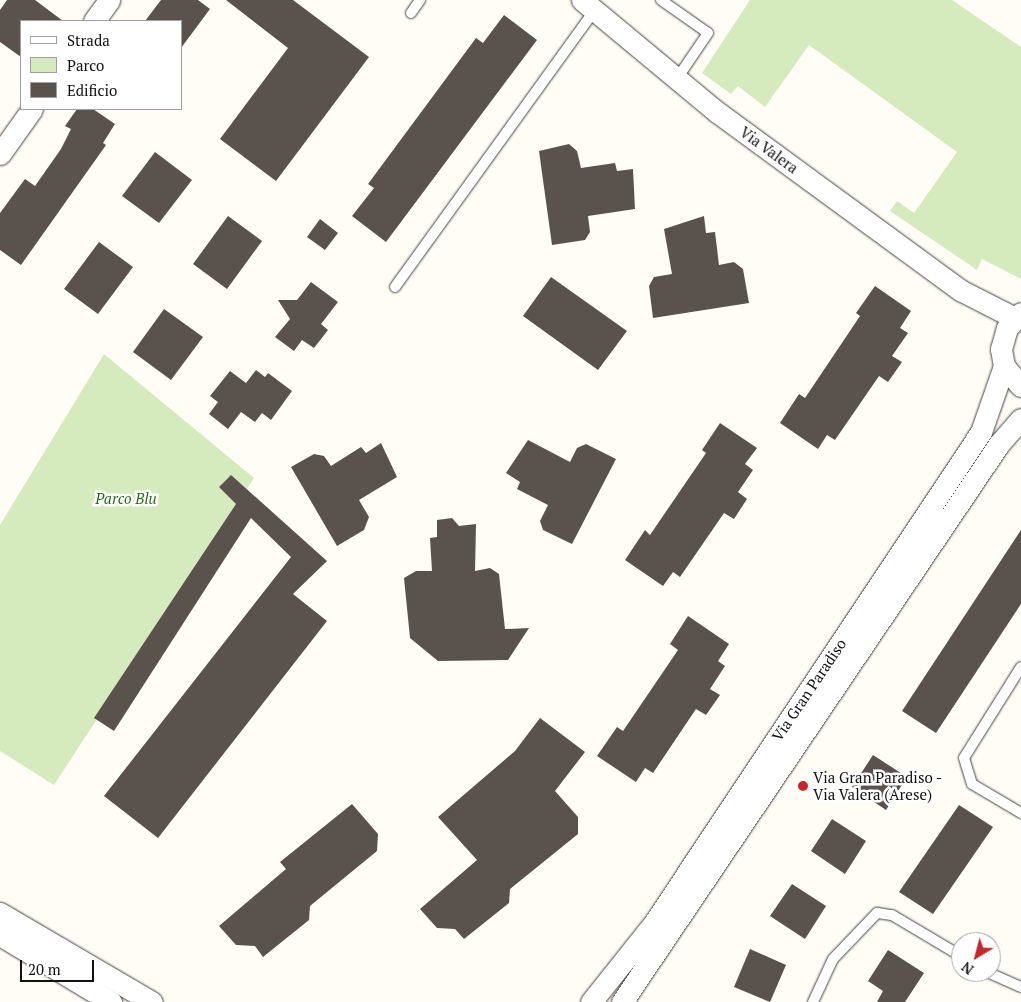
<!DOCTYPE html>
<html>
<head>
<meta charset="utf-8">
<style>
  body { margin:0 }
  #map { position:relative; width:1021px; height:1002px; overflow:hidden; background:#fffdf5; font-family:"PT Serif",serif }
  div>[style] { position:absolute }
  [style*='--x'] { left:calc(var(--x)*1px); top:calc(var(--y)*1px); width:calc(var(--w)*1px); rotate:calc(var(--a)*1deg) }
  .green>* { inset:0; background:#d5ebbd }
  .building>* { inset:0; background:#5a524d }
  .roads { filter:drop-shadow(0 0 1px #444) drop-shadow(0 0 1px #444) }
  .lane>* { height:10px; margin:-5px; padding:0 5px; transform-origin:5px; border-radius:5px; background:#fff }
  .street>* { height:21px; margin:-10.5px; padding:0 10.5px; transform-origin:10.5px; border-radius:10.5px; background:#fff }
  .dots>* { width:14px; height:14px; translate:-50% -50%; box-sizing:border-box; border:2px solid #fff; border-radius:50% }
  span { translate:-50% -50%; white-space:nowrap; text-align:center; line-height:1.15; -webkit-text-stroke:5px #fff; paint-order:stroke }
  .street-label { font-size:15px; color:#111 }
  .park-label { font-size:15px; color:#2f6b1f; font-style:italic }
  .poi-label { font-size:15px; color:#111 }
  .left { translate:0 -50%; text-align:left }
  .legend { position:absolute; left:20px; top:20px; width:162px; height:90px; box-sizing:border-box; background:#fff; border:1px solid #a0a0a0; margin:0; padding:6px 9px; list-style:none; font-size:15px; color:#111 }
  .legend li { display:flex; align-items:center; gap:10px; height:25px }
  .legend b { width:25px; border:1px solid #a0a0a0 }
  .north { position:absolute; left:951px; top:932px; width:50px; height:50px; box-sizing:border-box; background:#fff; border:1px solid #a0a0a0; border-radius:50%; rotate:217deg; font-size:14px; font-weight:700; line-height:20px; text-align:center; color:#111 }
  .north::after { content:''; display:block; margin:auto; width:18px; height:22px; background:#c4262e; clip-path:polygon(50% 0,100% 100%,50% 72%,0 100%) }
  .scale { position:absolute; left:20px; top:960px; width:74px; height:22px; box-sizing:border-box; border:2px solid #111; border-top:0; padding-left:6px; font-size:15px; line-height:18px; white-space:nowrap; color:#111; -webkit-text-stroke:4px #fff; paint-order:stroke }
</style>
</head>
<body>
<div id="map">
  <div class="green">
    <i style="clip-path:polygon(750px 0,952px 0,1021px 47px,1021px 279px,982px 259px,977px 270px,890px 211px,897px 201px,914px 213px,957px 152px,809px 45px,765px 107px,738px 86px,731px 94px,702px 73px)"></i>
    <i style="clip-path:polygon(104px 354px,254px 478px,54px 785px,0 751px,0 525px)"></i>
  </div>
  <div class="building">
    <i style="clip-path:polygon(7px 0,35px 0,63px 21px,21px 21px,21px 57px,0 42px,0 10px)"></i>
    <i style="clip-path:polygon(161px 0,198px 0,210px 9px,181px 48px,181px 21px,145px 21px)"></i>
    <i style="clip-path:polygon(226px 0,293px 0,369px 57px,276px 181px,220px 139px,288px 48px)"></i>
    <i style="clip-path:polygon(504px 15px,537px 40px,386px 242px,352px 216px,374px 188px,368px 184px,476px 38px,483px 43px)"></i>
    <i style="clip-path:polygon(77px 109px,93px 109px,115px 124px,103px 143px,106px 145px,21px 265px,0 250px,0 213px,25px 179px,35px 186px,61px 149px,71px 129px,65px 126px)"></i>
    <i style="clip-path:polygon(569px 144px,577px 151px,581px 168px,615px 163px,617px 171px,633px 169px,635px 209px,588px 216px,590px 232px,585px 240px,552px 245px,539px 151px)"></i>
    <i style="clip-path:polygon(155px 152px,192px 180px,159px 223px,122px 196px)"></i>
    <i style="clip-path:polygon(228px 216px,262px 241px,227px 289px,193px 264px)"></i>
    <i style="clip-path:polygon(704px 216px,706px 233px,715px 232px,719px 265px,734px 262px,743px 269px,749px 303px,653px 318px,649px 286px,654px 277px,672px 274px,664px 229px)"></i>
    <i style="clip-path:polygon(320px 219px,338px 233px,325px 250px,307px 237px)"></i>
    <i style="clip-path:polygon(99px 242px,133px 267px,98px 314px,64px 289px)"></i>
    <i style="clip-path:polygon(551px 277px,627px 331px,598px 370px,523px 316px)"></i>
    <i style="clip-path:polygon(311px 282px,338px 302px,321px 324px,328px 330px,314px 348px,302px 340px,294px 351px,275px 337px,290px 319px,278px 300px,297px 300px)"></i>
    <i style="clip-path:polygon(875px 286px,911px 311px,900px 328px,908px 333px,892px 356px,902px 362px,888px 382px,879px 376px,835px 440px,827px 435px,818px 449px,780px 423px,799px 394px,805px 398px,860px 316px,856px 313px)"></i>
    <i style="clip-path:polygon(164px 309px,203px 337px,171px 380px,133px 352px)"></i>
    <i style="clip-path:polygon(256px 370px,265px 377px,268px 373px,292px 391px,271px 420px,262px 413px,255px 422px,241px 412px,228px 429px,209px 414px,218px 402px,210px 396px,230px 371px,246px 383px)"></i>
    <i style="clip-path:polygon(720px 423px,757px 448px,745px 464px,753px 470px,738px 492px,747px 499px,734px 519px,724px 513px,680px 577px,673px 572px,663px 586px,625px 560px,645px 530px,650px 535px,706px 453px,702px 450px)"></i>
    <i style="clip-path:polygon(528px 440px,570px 462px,577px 448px,586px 444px,616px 459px,572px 544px,543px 530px,540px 521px,548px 505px,517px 489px,520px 482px,506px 473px)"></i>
    <i style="clip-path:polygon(381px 443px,397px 477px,359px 500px,369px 517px,364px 530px,337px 546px,291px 467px,314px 454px,324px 456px,331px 466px,361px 447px,366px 453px)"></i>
    <i style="clip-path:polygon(231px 475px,327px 561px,293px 594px,327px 621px,158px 838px,104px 796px,291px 557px,251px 518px,114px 731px,94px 718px,236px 504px,219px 487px)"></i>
    <i style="clip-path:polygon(452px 518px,459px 526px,476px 524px,475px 571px,490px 568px,499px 574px,505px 629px,529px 628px,508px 660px,438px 661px,410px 638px,404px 578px,416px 571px,432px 571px,430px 538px,437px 537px,437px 520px)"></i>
    <i style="clip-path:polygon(1021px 530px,1021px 604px,936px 733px,902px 711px)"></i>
    <i style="clip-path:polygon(688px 616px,729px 644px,718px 661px,725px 666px,710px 689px,720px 695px,706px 715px,696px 709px,653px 773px,645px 768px,636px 782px,597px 756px,617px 727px,623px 731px,678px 650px,670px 644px)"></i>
    <i style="clip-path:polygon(540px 718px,585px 752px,555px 791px,578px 817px,578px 834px,510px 889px,509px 903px,464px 939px,455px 929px,437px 928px,420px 909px,477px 860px,438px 817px,515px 751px)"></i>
    <i style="clip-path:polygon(873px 755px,907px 777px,886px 810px,852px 787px)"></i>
    <i style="clip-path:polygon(352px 804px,378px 834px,377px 851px,310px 906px,309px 920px,263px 957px,255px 946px,236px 945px,219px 926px,286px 869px,280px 862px)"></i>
    <i style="clip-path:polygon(959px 805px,993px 827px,933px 914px,899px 892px)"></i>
    <i style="clip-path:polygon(832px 819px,866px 841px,845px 874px,811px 851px)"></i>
    <i style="clip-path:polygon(792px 884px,826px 906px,805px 939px,770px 916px)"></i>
    <i style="clip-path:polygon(750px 949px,786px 965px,770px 1002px,734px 987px)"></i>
    <i style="clip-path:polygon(888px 950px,924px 973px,905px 1002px,877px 1002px,883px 991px,868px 981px)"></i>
  </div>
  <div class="roads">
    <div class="lane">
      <i style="--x:661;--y:0;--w:57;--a:35.1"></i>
      <i style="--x:708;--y:33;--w:57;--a:124.2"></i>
      <i style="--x:411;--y:13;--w:16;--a:-55"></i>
      <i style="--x:395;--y:287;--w:340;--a:-54.2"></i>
      <i style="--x:1021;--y:667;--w:107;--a:122.1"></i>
      <i style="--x:964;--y:758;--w:27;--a:73"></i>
      <i style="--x:972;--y:784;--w:57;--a:30.6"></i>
      <i style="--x:987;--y:972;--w:37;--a:24"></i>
      <i style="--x:813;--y:1002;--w:47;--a:-65.1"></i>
      <i style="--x:833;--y:959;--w:64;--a:-46.3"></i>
      <i style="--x:877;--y:913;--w:15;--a:8"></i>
      <i style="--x:892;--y:915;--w:80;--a:30.7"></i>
    </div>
    <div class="street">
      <i style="--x:582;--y:0;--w:175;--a:39.7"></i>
      <i style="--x:717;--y:112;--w:303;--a:36.2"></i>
      <i style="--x:962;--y:291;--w:59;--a:27"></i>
      <i style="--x:94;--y:21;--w:26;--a:-54"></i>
      <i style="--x:0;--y:154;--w:55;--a:-54.6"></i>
      <i style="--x:1021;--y:313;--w:21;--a:133"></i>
      <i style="--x:1007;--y:328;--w:22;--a:106"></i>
      <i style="--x:1001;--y:349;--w:17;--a:80"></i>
      <i style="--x:1004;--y:366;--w:26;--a:50"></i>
      <i style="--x:0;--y:913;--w:176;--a:30.4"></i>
      <i style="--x:0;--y:935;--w:130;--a:31.1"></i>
      <i style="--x:591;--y:1002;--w:101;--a:-51.4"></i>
      <i style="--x:654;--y:923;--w:590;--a:-56.34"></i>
      <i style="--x:981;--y:432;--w:70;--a:-70.8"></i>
      <i style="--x:622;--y:1002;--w:673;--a:-55.96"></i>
      <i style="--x:999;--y:444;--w:33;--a:-49"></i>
    </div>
  </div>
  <div class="dots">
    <i style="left:803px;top:786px;background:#c4262e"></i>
  </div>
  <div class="street-label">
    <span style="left:769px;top:150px;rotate:36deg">Via Valera</span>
    <span style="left:809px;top:690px;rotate:-56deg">Via Gran Paradiso</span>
  </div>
  <div class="park-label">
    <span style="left:126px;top:499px">Parco Blu</span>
  </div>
  <div class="poi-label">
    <span class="left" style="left:813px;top:786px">Via Gran Paradiso -<br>Via Valera (Arese)</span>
  </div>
  <ul class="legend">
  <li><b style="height:6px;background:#fff"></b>Strada</li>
  <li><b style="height:14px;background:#d5ebbd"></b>Parco</li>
  <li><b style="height:14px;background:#5a524d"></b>Edificio</li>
  </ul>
  <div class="north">N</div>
  <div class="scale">20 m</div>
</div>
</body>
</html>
